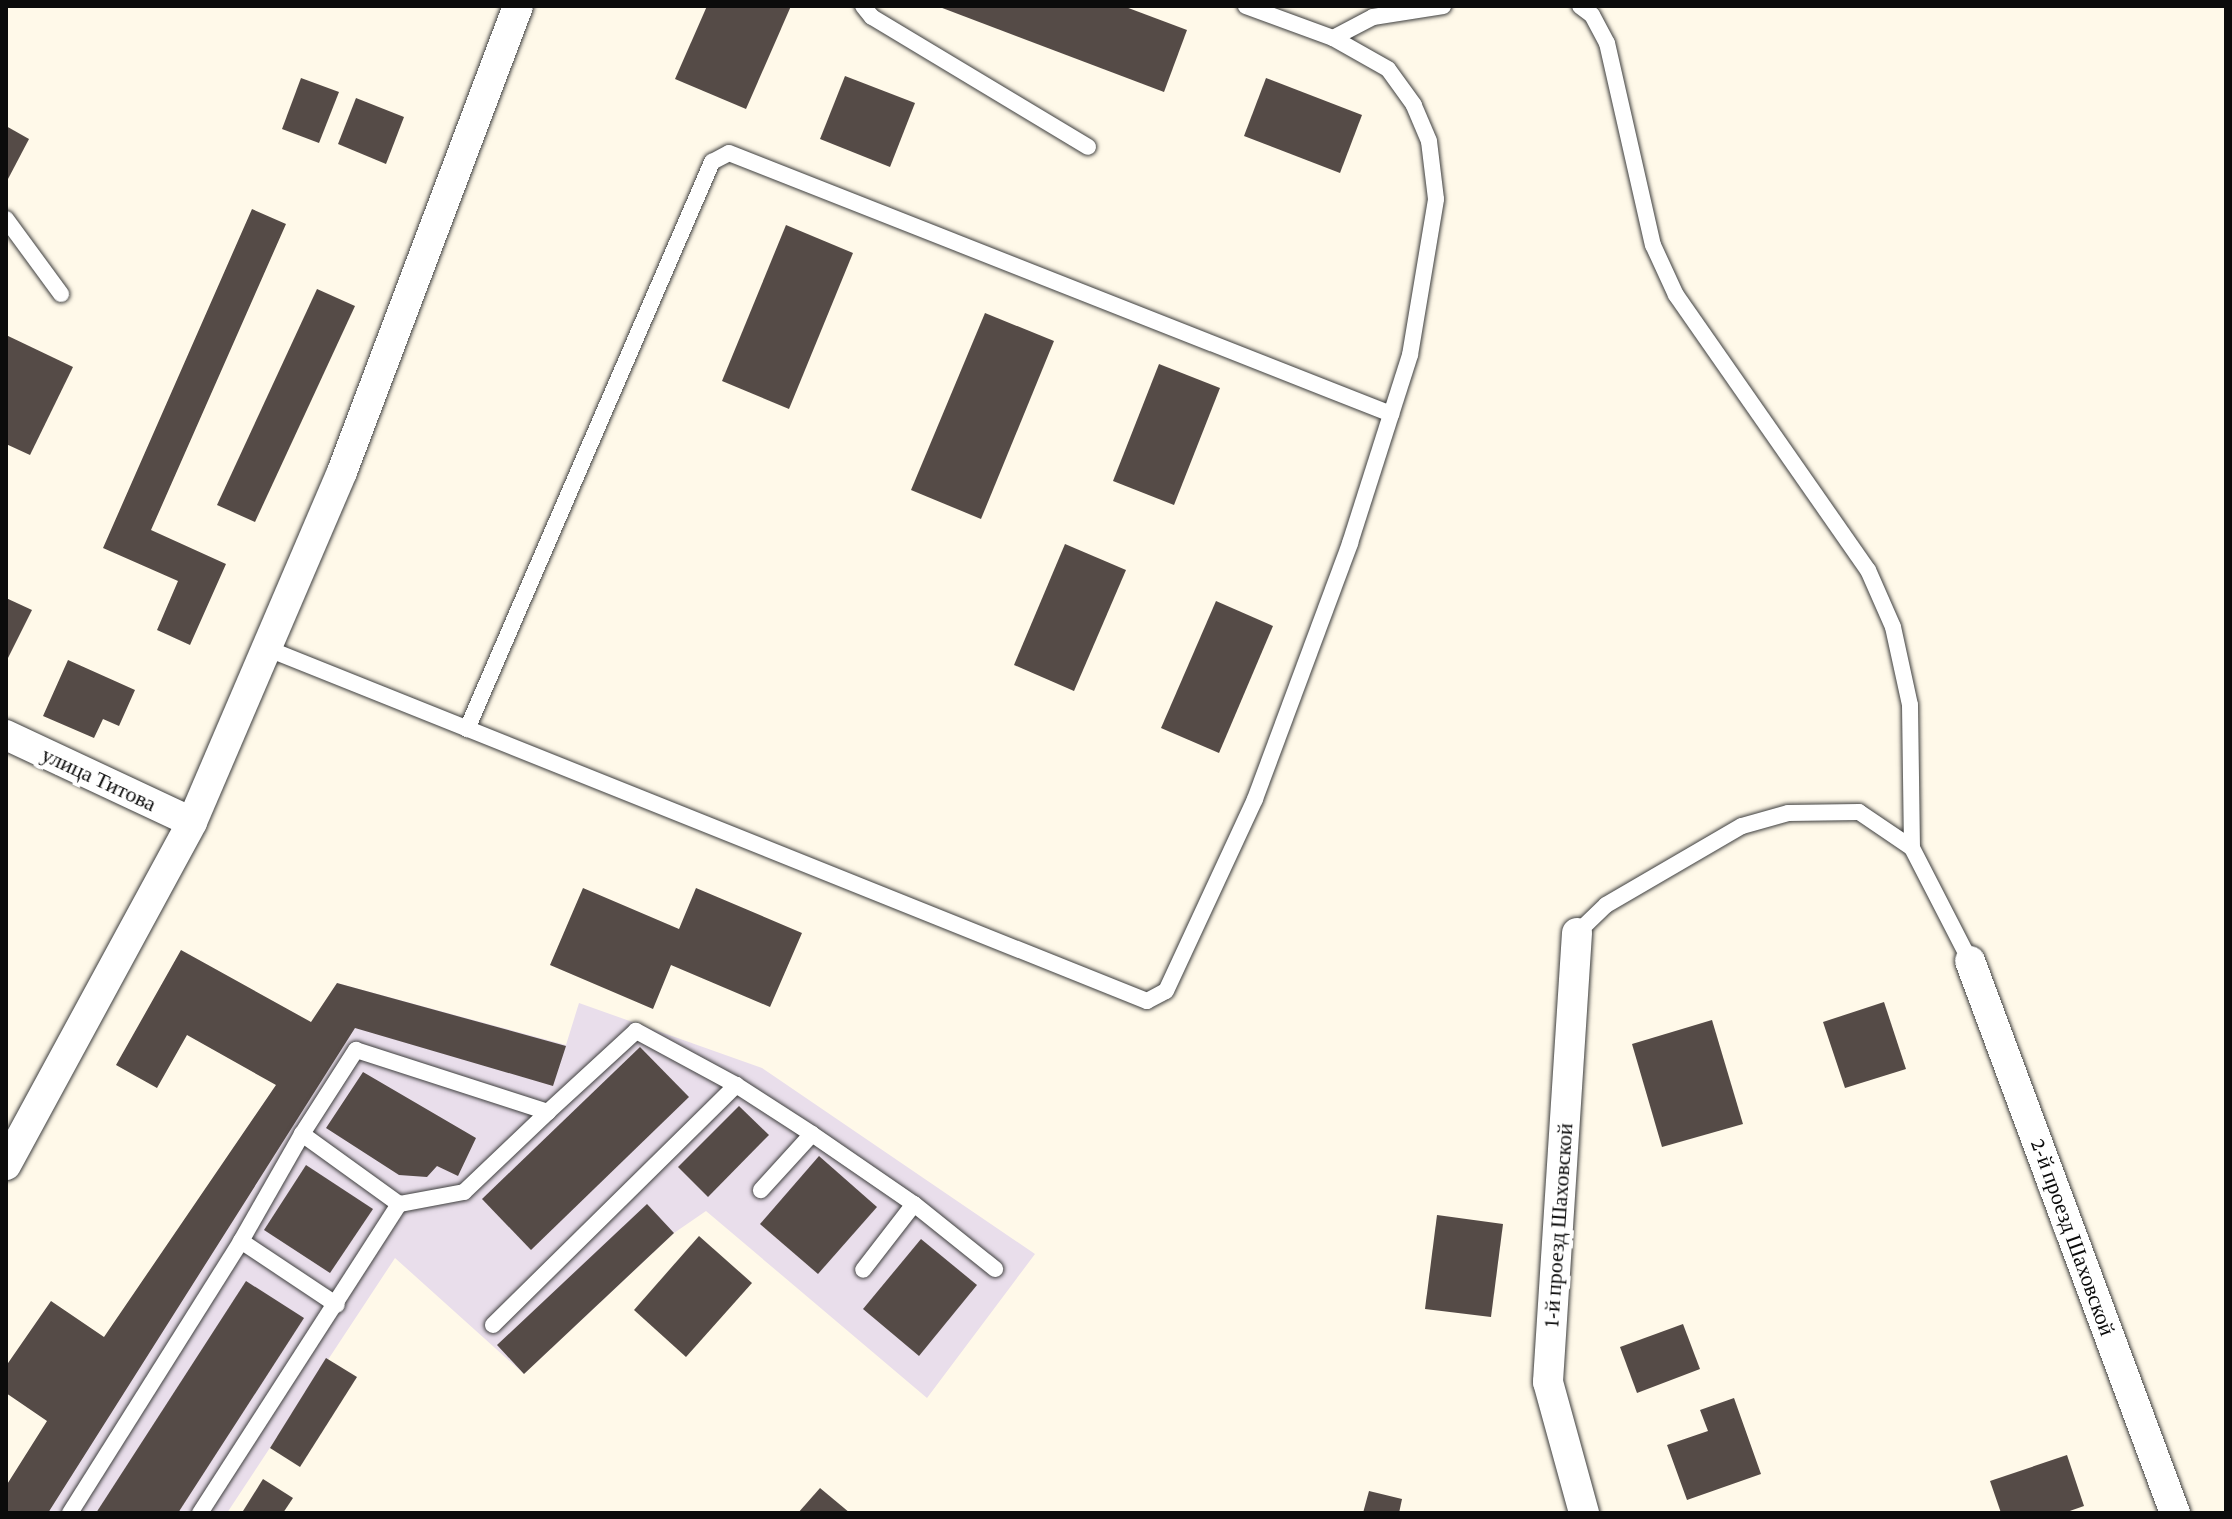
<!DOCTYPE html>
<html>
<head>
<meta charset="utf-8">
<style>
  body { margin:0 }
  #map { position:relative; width:2232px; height:1519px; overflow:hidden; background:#fff9e9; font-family:"Crimson Pro",serif }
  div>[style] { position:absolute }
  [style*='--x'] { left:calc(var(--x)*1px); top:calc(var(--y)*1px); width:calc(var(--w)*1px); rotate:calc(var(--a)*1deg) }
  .industrial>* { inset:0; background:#e9deeb }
  .building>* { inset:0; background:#554b47 }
  .roads { filter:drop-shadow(0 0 2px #3e3e3e) drop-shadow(0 0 2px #3e3e3e) }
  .service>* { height:16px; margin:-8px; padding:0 8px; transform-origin:8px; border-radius:8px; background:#fff }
  .minor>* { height:30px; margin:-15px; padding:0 15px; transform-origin:15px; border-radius:15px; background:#fff }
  span { translate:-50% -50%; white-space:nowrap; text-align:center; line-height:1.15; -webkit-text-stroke:8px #fff; paint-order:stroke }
  .street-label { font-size:22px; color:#0b0b0b }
  .frame { position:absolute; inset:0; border:8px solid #0b0b0b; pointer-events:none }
</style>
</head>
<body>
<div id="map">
  <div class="industrial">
    <i style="clip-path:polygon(337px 983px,566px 1045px,579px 1003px,762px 1068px,1035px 1254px,927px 1398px,706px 1211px,674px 1233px,524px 1374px,395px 1258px,227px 1513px,6px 1513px,6px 1486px,276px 1085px)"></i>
  </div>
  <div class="building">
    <i style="clip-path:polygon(707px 6px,791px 6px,746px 109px,675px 79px)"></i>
    <i style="clip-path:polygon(937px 6px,1123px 6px,1187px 30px,1164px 92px)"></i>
    <i style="clip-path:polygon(845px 76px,915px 103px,890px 167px,820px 139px)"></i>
    <i style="clip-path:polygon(301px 78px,339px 92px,319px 143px,282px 129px)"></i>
    <i style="clip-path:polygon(1266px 78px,1362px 115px,1340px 173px,1244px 136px)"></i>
    <i style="clip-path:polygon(356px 98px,404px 117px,386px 164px,338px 144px)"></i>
    <i style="clip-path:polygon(6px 126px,29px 139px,8px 179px,6px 178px)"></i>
    <i style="clip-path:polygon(252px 209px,286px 224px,151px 530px,226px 564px,190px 645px,157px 630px,178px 581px,103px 548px)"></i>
    <i style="clip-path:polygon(786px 225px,853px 253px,789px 409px,722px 381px)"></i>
    <i style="clip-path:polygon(317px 289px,355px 306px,255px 522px,217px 505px)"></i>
    <i style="clip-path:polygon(985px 313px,1054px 341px,981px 519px,911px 490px)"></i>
    <i style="clip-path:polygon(6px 335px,73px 367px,30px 455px,6px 444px)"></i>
    <i style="clip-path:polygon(1159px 364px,1220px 388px,1174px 505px,1113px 481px)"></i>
    <i style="clip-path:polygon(1065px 544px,1126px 570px,1074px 691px,1014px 665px)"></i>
    <i style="clip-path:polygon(6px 598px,32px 610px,6px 662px)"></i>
    <i style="clip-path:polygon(1216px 601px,1273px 626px,1219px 753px,1161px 728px)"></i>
    <i style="clip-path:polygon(68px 660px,135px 690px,119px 726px,103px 719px,94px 738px,43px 716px)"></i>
    <i style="clip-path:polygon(583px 888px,679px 929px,696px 888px,802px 933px,770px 1007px,671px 965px,653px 1009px,550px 965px)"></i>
    <i style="clip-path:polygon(181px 950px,311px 1022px,337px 983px,566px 1046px,553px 1086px,355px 1028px,48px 1513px,6px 1513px,6px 1486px,47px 1421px,6px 1393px,6px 1366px,51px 1301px,104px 1337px,276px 1085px,187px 1035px,157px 1088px,116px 1065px)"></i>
    <i style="clip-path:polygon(1884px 1002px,1906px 1069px,1845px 1088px,1823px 1022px)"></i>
    <i style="clip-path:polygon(1712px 1020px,1743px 1124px,1662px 1147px,1632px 1044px)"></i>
    <i style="clip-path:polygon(640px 1047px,689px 1097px,531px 1250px,482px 1199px)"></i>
    <i style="clip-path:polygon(363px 1072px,476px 1138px,458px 1176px,437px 1166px,427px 1177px,399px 1175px,326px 1128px)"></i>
    <i style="clip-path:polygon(739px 1106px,769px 1135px,708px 1197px,678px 1167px)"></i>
    <i style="clip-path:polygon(819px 1156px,877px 1207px,818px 1274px,760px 1224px)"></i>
    <i style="clip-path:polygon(306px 1165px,373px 1209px,330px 1273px,264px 1230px)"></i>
    <i style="clip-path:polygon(647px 1204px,674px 1233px,524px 1374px,497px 1345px)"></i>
    <i style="clip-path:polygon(1437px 1215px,1503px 1224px,1491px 1317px,1425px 1309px)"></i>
    <i style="clip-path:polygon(699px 1236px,752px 1283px,686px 1357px,634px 1310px)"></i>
    <i style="clip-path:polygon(921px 1239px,977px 1285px,919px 1356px,863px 1309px)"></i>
    <i style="clip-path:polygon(246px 1281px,304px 1318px,178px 1513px,96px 1513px)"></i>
    <i style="clip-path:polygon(1683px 1324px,1700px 1369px,1637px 1393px,1620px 1347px)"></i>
    <i style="clip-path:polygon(326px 1358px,357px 1377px,300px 1467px,270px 1448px)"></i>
    <i style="clip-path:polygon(1734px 1398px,1761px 1474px,1687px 1500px,1667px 1445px,1708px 1431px,1700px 1410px)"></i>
    <i style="clip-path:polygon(2067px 1455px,2084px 1506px,2064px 1513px,2001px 1513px,1990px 1481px)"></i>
    <i style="clip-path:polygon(263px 1479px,293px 1498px,283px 1513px,243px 1511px)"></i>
    <i style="clip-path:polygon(820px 1488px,850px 1513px,798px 1513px)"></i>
    <i style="clip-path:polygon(1369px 1491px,1402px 1499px,1399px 1513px,1363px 1513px)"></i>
  </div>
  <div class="roads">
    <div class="service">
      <i style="--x:863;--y:6;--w:14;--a:51"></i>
      <i style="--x:872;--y:17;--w:252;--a:31"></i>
      <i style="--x:1580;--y:6;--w:15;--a:37"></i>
      <i style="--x:1592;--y:15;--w:32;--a:62"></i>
      <i style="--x:1607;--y:43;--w:207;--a:77.2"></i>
      <i style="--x:1653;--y:245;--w:55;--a:65.3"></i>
      <i style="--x:1676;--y:295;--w:335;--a:55.1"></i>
      <i style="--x:1868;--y:570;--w:62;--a:66.3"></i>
      <i style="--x:1893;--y:627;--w:80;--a:77.7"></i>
      <i style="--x:1910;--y:705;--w:143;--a:89.2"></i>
      <i style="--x:1333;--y:38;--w:45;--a:-27.7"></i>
      <i style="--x:1373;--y:17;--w:71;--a:-8.9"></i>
      <i style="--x:6;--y:219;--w:93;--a:53.7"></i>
      <i style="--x:266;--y:648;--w:949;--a:21.84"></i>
      <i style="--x:1147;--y:1001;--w:21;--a:-28"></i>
      <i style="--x:1166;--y:991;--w:212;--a:-65.1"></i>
      <i style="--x:1255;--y:799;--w:273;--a:-69.6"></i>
      <i style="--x:1350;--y:543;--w:197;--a:-72.3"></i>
      <i style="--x:1410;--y:355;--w:158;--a:-80.5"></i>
      <i style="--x:1436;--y:199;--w:58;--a:-96.9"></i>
      <i style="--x:1429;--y:141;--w:39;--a:-113"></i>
      <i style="--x:1414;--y:105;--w:44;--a:-125.8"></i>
      <i style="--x:1388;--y:69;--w:63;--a:-150.6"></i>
      <i style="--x:1333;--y:38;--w:93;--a:-159.8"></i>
      <i style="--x:467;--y:729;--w:618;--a:-66.63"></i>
      <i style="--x:712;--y:162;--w:19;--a:-28"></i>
      <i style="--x:729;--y:153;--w:712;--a:21.52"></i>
      <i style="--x:1577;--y:933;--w:40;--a:-44"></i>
      <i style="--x:1606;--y:905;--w:157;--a:-30.2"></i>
      <i style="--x:1742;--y:826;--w:48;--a:-15.8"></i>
      <i style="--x:1788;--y:813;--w:71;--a:-0.8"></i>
      <i style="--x:1859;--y:812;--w:64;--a:34.2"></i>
      <i style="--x:1912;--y:848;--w:127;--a:62.8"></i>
      <i style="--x:736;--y:1085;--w:90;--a:32.8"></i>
      <i style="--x:812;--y:1134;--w:76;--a:132.3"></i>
      <i style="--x:812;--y:1134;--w:124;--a:34.5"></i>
      <i style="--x:914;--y:1204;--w:83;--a:127.7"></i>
      <i style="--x:914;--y:1204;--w:104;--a:38.7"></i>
      <i style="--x:241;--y:1241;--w:115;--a:33.7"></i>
      <i style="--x:493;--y:1325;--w:342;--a:-44.6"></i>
      <i style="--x:736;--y:1085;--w:114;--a:-151.6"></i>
      <i style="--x:636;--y:1031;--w:120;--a:137.4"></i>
      <i style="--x:70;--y:1513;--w:321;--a:-57.8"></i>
      <i style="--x:241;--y:1241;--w:123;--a:-60.3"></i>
      <i style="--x:302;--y:1134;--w:100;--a:-57.3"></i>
      <i style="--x:356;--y:1050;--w:202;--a:17.9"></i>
      <i style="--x:548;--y:1112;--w:116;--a:136.4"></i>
      <i style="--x:464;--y:1192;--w:66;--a:169.5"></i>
      <i style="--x:399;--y:1204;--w:120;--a:-144.2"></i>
      <i style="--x:200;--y:1513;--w:368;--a:-57.2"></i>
    </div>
    <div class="minor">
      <i style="--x:6;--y:735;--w:205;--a:25.1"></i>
      <i style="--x:1577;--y:933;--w:450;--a:93.7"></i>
      <i style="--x:1548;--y:1382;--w:136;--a:74.6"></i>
      <i style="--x:1970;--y:961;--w:589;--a:69.63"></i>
      <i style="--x:6;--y:1165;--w:390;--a:-61.5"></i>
      <i style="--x:192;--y:822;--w:381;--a:-66.8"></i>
      <i style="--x:342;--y:472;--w:498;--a:-69.3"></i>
    </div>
  </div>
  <div class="street-label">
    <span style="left:99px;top:779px;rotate:25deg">улица Титова</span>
    <span style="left:1558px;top:1225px;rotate:-86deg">1-й проезд Шаховской</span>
    <span style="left:2073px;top:1237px;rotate:70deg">2-й проезд Шаховской</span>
  </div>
  <div class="frame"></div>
</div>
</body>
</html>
